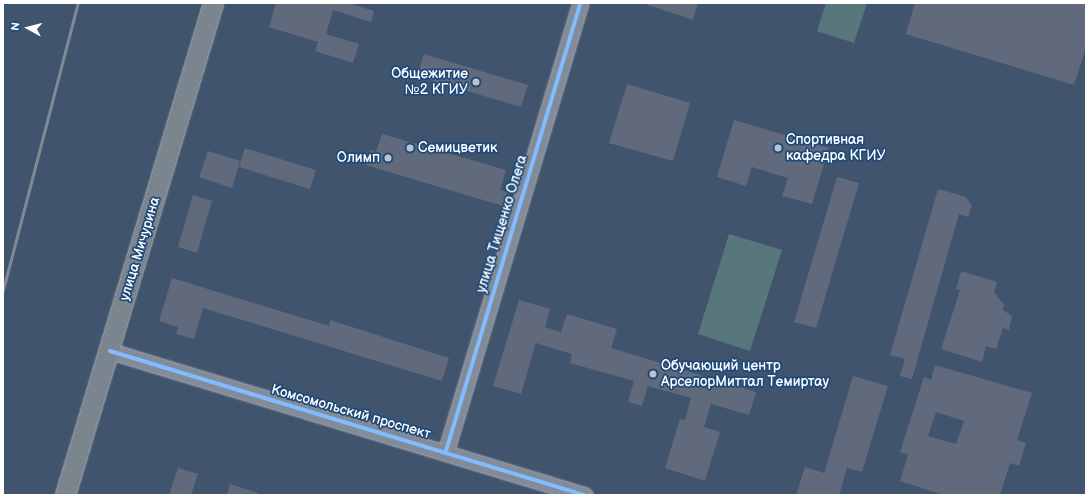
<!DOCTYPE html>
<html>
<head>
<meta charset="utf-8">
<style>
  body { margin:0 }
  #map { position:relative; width:1089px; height:498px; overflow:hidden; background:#41546d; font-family:"Balsamiq Sans",sans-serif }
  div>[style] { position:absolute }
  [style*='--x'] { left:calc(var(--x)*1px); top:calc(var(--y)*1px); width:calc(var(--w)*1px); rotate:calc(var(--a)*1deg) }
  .green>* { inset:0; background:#58777d }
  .building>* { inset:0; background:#606a7c }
  .roads { filter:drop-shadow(0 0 1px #aab2bd) drop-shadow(0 0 1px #aab2bd) }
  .minor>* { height:15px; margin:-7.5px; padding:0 7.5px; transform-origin:7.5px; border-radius:7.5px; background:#828b97 }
  .major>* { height:19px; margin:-9.5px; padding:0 9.5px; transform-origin:9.5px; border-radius:9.5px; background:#7b858e }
  .rail>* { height:3px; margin:-1.5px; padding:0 1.5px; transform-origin:1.5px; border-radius:1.5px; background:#808a96 }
  .cycleway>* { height:4px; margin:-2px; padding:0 2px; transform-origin:2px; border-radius:2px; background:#80bcff }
  .dots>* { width:11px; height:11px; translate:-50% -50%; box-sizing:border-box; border:2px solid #1f4a7a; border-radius:50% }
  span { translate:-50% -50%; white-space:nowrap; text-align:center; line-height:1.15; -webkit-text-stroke:3.5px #1f4a7a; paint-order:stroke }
  .poi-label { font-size:14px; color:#fff }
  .right { translate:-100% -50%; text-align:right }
  .left { translate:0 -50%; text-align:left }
  .street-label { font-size:14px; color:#fff }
  .frame { position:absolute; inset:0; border:4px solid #fff; pointer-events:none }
  .north { position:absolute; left:8px; top:8px; width:40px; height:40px; -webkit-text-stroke:3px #1f4a7a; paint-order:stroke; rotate:277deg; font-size:11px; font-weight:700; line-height:16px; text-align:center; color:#fff }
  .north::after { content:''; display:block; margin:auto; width:14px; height:18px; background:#fff; clip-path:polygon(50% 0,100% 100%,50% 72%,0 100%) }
</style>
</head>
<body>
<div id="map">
  <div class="green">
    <i style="clip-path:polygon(826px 3px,867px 3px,854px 43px,817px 31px)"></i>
    <i style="clip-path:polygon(729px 234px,782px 250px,750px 351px,698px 334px)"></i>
  </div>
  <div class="building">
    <i style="clip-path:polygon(276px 3px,348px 3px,374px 11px,371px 22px,333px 10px,326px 34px,359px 44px,353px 63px,315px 51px,318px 42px,269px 27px)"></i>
    <i style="clip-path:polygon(642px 3px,698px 3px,693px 20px)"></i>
    <i style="clip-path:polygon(915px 3px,1086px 3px,1086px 48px,1074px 85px,906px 34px)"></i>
    <i style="clip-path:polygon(424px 54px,528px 85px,521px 107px,417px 76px)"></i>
    <i style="clip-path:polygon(627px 84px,690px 103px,673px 161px,609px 143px)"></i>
    <i style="clip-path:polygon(734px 120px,829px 148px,812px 204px,782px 196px,788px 178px,752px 167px,746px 186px,717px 177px)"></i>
    <i style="clip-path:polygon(382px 134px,506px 170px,500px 190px,507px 192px,503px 206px,366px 165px,370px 150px,376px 152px)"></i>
    <i style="clip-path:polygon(245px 148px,316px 170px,310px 189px,239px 167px)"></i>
    <i style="clip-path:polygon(208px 151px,240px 161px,232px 188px,199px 177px)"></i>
    <i style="clip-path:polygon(837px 177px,859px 183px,816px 328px,794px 322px)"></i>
    <i style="clip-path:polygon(938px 189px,966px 197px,972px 206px,968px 217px,959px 214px,912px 379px,900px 376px,905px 359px,890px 355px)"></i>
    <i style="clip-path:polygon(193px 195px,212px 201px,197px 253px,178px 247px)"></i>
    <i style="clip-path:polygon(961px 271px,997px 282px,994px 292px,1004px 305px,1003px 310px,1012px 316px,1009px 330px,1003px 328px,996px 349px,986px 346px,982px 362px,941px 349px,960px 290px,956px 289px)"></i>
    <i style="clip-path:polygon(172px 278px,329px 326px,330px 320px,449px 358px,442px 381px,203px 308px,194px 339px,176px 334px,178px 327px,159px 321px)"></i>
    <i style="clip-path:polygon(519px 300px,550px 309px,545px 327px,561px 332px,567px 314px,617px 329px,611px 348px,756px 392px,749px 415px,711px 404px,704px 427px,720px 432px,705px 481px,665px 468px,680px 419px,685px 420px,691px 398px,648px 386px,642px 406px,628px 402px,634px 381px,570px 363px,572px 354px,536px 343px,521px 394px,493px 386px)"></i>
    <i style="clip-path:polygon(evenodd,935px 365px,1032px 393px,1017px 440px,1026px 443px,1019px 466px,1010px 463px,1000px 495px,943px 495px,900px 481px,908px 454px,900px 452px,924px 377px,931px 380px,935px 365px,936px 412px,964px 421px,956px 444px,928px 436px,936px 412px)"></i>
    <i style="clip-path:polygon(853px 376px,888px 386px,862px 472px,847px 468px,839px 495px,796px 495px,805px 467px,824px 473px)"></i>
    <i style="clip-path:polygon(178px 468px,198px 474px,191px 495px,169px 495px)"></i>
    <i style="clip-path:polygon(230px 484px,258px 493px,258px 495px,227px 495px)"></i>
  </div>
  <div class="roads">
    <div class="minor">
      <i style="--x:110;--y:351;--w:496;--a:16.9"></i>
      <i style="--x:446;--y:451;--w:468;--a:-73.3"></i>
    </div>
    <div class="major">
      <i style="--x:65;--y:495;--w:514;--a:-73.26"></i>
    </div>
  </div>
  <div class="rail">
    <i style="--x:3;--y:290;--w:297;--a:-75.4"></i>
  </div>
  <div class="cycleway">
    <i style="--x:110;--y:351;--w:496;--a:16.9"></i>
    <i style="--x:446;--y:451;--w:468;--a:-73.3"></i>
  </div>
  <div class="dots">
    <i style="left:476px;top:82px;background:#bcc3cc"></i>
    <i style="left:410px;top:148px;background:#bcc3cc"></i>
    <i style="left:778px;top:148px;background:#bcc3cc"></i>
    <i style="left:388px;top:158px;background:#bcc3cc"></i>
    <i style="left:653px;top:374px;background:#bcc3cc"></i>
  </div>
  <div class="poi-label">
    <span class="right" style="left:468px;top:82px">Общежитие<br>№2 КГИУ</span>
    <span class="left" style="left:786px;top:148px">Спортивная<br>кафедра КГИУ</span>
    <span class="left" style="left:418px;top:148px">Семицветик</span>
    <span class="right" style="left:380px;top:158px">Олимп</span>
    <span class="left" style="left:661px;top:374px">Обучающий центр<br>АрселорМиттал Темиртау</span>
  </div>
  <div class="street-label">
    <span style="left:502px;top:224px;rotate:-73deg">улица Тищенко Олега</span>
    <span style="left:140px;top:249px;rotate:-73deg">улица Мичурина</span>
    <span style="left:351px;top:412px;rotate:16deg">Комсомольский проспект</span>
  </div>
  <div class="frame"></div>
  <div class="north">N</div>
</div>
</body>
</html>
